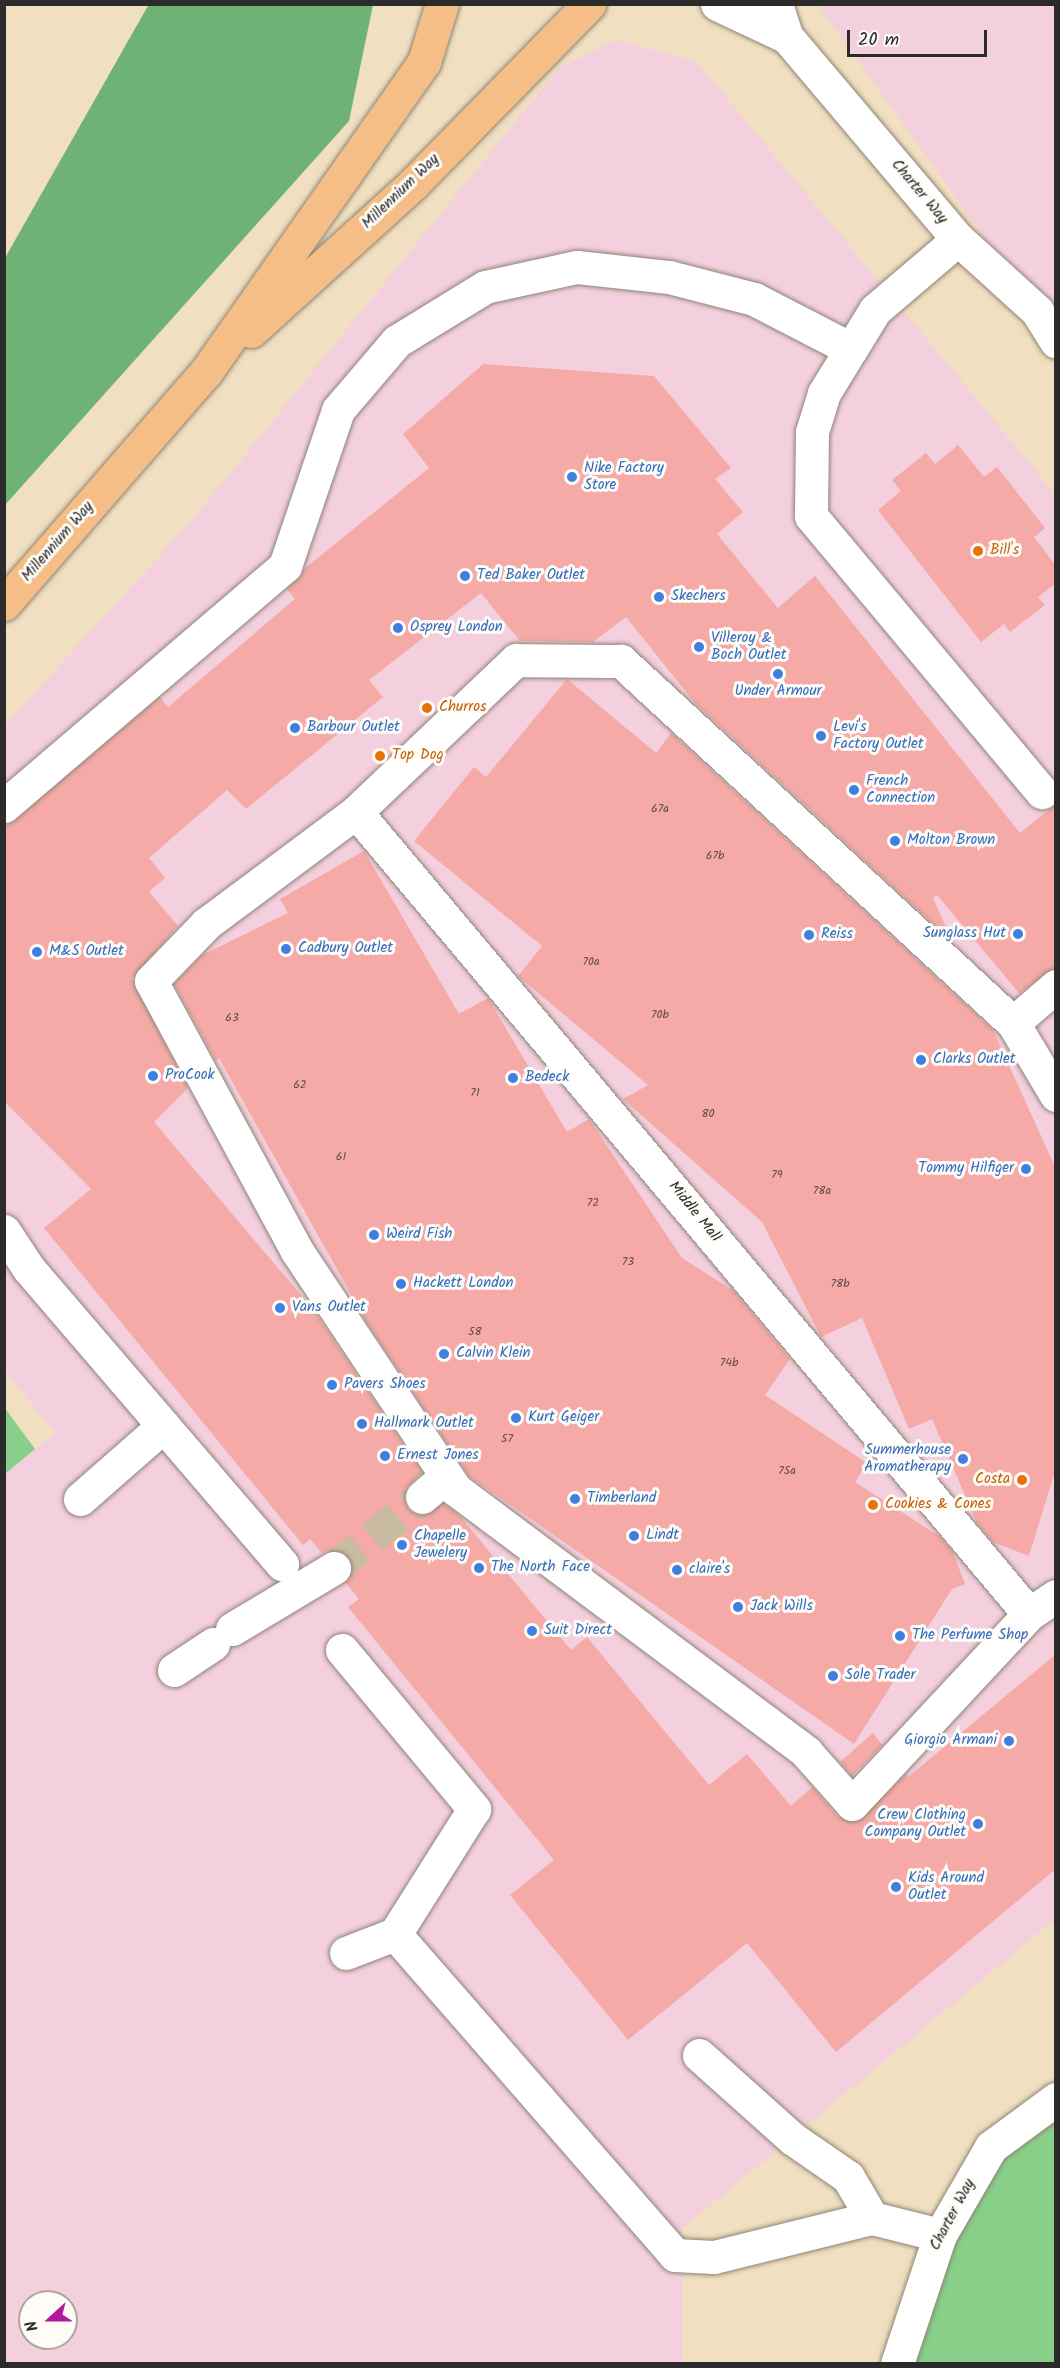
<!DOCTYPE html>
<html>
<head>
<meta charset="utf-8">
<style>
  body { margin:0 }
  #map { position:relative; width:1060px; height:2368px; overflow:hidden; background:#f0dfc0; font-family:Kalam,sans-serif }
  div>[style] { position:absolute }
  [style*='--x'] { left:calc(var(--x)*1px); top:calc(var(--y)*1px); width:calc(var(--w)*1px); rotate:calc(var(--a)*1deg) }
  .built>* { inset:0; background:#f4cfdd }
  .green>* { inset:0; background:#88cf8a }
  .forest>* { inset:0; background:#6eb276 }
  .building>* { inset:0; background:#f5aaa7 }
  .minor-tunnel>* { height:33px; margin-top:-16.5px; transform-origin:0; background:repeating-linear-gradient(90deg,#c9bba2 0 33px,transparent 0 49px) }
  .roads { filter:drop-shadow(0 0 2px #8e8576) drop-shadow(0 0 2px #8e8576) }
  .minor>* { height:33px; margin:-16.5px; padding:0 16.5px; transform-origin:16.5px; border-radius:16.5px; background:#fff }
  .major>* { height:33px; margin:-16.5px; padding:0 16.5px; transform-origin:16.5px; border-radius:16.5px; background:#f6be87 }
  .dots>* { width:16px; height:16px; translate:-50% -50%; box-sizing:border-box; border:3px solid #fdfcf7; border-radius:50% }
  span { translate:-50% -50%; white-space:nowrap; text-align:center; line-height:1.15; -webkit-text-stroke:6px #fdfcf7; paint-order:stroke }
  .number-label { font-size:12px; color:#5e4b4a }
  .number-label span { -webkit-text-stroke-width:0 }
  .street-label { font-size:15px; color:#2b2b2b }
  .shop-label { font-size:15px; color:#366cbe }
  .left { translate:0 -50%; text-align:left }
  .right { translate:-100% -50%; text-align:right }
  .food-label { font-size:15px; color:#c56008 }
  .frame { position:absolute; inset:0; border:6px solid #2b2b2b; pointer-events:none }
  .north { position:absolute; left:18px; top:2290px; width:60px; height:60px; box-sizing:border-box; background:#fdfcf7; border:2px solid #a9a8a5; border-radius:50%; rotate:249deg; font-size:16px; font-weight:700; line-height:24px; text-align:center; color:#2b2b2b }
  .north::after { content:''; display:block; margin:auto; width:21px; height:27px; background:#b5179e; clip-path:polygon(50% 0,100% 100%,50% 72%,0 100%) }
  .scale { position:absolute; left:847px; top:30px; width:140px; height:27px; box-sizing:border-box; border:3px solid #2b2b2b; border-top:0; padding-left:8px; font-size:18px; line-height:21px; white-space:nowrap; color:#2b2b2b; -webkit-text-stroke:4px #fdfcf7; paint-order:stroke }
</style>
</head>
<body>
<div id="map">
  <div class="built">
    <i style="clip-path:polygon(818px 5px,1055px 5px,1055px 342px,1037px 311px)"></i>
    <i style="clip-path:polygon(evenodd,617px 40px,697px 62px,1055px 494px,1055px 1919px,682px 2229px,682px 2363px,5px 2363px,5px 1474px,55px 1433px,5px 1371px,4px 726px,189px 524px,560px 67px,617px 40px,30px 2302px,66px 2302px,66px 2338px,30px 2338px,30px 2302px)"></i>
  </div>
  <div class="green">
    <i style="clip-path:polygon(4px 1407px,35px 1449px,5px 1474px,4px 1474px)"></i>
    <i style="clip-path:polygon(1055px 2104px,1055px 2363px,897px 2364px,984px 2159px)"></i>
  </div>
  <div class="forest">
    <i style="clip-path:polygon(149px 4px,373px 5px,349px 121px,5px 505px,5px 258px)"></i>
  </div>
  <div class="building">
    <i style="clip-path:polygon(483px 364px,654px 376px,731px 468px,715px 479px,743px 512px,717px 534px,778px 608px,815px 576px,1020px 833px,1056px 804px,1056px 968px,1019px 993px,937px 895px,933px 898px,953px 942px,695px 703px,626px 617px,593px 642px,520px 641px,481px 593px,369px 680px,383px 697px,246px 809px,227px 790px,149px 858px,165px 878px,149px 892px,178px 926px,132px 979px,188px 1088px,154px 1122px,312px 1308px,422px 1472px,405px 1490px,408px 1509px,425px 1515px,443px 1503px,459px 1515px,571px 1650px,587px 1637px,709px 1785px,747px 1754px,791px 1806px,812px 1787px,838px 1817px,857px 1822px,906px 1774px,908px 1777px,1056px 1654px,1056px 1869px,836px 2052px,747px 1943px,628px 2040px,510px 1895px,554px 1860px,348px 1607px,359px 1599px,345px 1582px,353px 1568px,350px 1558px,334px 1549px,322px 1553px,310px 1539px,303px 1545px,44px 1228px,91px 1189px,4px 1101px,4px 828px,160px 697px,168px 707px,295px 599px,287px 589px,304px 569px,429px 468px,403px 434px)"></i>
    <i style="clip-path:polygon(958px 445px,984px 477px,997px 467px,1045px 528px,1034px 537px,1056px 566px,1056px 583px,1038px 597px,1045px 605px,1010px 632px,1004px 624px,981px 642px,878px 510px,901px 491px,892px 480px,926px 453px,935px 464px)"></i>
    <i style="clip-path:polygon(567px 679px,656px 753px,671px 733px,993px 1030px,1056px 1169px,1056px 1468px,1029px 1556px,993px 1542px,977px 1523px,932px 1419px,909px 1429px,862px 1318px,821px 1337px,762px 1222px,623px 1099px,648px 1085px,518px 976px,542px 946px,414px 841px,474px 767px,486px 777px)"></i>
    <i style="clip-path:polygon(364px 851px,459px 1014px,488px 998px,567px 1132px,589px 1119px,682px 1258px,734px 1291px,790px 1359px,765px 1395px,867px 1463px,855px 1482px,939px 1536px,953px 1552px,965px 1584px,952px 1589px,854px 1744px,469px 1476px,367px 1323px,219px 1058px,216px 1061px,174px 984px,202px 955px,288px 913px,280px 899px)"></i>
    <i style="clip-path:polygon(873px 1733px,882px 1745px,852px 1776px,840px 1762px)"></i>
  </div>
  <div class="minor-tunnel">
    <i style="--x:334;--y:1568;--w:113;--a:-38.9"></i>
  </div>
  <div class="roads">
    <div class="minor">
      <i style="--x:717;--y:4;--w:77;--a:25.2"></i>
      <i style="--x:776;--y:4;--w:35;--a:72"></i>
      <i style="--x:787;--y:37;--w:265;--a:49.8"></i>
      <i style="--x:958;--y:239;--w:107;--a:42.3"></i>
      <i style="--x:1037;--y:311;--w:36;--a:58"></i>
      <i style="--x:851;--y:349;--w:52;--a:121.5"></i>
      <i style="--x:824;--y:393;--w:41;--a:107.1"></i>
      <i style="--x:812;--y:432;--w:84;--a:90.7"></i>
      <i style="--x:811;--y:516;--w:360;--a:50.1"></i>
      <i style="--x:4;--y:806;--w:370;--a:-40.5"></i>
      <i style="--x:285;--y:566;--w:165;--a:-71.2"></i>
      <i style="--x:338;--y:410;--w:91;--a:-49.5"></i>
      <i style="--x:397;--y:341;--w:103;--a:-31.5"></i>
      <i style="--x:485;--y:287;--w:94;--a:-12.3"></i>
      <i style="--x:577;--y:267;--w:93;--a:6.2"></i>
      <i style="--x:669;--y:277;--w:88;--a:14.5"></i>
      <i style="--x:754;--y:299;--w:109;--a:27.3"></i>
      <i style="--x:851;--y:349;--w:46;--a:-58.4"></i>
      <i style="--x:875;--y:310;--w:109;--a:-40.5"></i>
      <i style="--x:356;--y:812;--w:1047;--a:50"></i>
      <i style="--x:1013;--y:1023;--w:57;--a:-40.7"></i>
      <i style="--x:1056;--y:1095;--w:84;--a:-120.8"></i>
      <i style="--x:1013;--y:1023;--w:534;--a:-137.28"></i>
      <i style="--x:621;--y:661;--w:105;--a:-179.5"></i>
      <i style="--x:516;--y:660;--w:221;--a:136.5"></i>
      <i style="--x:356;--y:812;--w:187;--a:143.3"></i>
      <i style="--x:206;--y:924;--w:79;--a:134"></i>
      <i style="--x:151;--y:981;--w:307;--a:61.6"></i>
      <i style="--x:297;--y:1251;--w:286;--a:56.4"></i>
      <i style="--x:455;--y:1489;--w:439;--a:36.8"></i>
      <i style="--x:806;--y:1752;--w:69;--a:48.5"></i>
      <i style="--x:852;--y:1804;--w:260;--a:-47"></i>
      <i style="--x:1029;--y:1614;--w:32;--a:-34"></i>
      <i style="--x:4;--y:1231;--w:45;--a:56.7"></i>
      <i style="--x:29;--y:1269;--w:389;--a:49.4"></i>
      <i style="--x:422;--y:1497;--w:32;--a:-41"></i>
      <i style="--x:80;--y:1499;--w:111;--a:-41.3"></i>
      <i style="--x:232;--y:1629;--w:119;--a:-30.9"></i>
      <i style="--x:342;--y:1650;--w:207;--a:50.3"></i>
      <i style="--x:474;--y:1809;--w:148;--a:122.3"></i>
      <i style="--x:395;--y:1934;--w:426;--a:48.9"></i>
      <i style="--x:675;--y:2255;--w:39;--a:3"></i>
      <i style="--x:714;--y:2257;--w:163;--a:-13.9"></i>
      <i style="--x:872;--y:2218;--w:70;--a:14"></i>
      <i style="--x:174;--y:1670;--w:47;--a:-33.7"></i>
      <i style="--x:346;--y:1953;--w:53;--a:-21.2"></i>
      <i style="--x:699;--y:2055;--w:126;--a:41.8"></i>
      <i style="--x:793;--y:2139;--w:67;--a:34.6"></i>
      <i style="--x:848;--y:2177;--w:48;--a:59.7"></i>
      <i style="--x:897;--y:2364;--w:136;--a:-71.6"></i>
      <i style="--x:940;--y:2235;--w:102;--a:-59.9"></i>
      <i style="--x:991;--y:2147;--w:81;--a:-36.4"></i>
    </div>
    <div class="major">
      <i style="--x:251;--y:331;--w:219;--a:-42.2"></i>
      <i style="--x:413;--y:184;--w:252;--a:-45.6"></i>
      <i style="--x:4;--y:604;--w:308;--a:-49"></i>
      <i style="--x:206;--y:372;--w:379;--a:-54.9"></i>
      <i style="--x:424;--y:62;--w:61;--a:-72.8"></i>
    </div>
  </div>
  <div class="dots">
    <i style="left:572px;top:477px;background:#3f7fe0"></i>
    <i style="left:978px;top:551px;background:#e8710a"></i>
    <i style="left:465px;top:576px;background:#3f7fe0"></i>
    <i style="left:659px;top:597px;background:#3f7fe0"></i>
    <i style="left:398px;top:628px;background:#3f7fe0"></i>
    <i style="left:699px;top:647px;background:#3f7fe0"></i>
    <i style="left:778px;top:674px;background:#3f7fe0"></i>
    <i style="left:427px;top:708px;background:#e8710a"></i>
    <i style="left:295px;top:728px;background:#3f7fe0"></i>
    <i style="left:821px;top:736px;background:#3f7fe0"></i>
    <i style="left:380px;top:756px;background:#e8710a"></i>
    <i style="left:854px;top:790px;background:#3f7fe0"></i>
    <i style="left:895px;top:841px;background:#3f7fe0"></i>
    <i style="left:1018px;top:934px;background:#3f7fe0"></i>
    <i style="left:809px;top:935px;background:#3f7fe0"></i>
    <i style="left:286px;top:949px;background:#3f7fe0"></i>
    <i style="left:37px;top:952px;background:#3f7fe0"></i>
    <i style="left:921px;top:1060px;background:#3f7fe0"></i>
    <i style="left:153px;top:1076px;background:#3f7fe0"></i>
    <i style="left:513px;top:1078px;background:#3f7fe0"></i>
    <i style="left:1026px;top:1169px;background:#3f7fe0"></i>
    <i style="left:374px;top:1235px;background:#3f7fe0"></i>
    <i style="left:401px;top:1284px;background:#3f7fe0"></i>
    <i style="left:280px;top:1308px;background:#3f7fe0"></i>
    <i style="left:444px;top:1354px;background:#3f7fe0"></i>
    <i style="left:332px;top:1385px;background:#3f7fe0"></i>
    <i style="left:516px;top:1418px;background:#3f7fe0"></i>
    <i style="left:362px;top:1424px;background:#3f7fe0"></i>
    <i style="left:385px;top:1456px;background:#3f7fe0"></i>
    <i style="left:963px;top:1459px;background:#3f7fe0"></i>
    <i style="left:1022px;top:1480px;background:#e8710a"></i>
    <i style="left:575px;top:1499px;background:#3f7fe0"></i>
    <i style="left:873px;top:1505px;background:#e8710a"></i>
    <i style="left:634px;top:1536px;background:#3f7fe0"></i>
    <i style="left:402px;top:1545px;background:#3f7fe0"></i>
    <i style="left:479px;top:1568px;background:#3f7fe0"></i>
    <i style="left:677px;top:1570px;background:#3f7fe0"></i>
    <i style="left:738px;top:1607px;background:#3f7fe0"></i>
    <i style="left:532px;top:1631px;background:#3f7fe0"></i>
    <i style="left:900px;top:1636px;background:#3f7fe0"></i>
    <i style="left:833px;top:1676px;background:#3f7fe0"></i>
    <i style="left:1009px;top:1741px;background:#3f7fe0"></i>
    <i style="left:978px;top:1824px;background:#3f7fe0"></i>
    <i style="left:896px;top:1887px;background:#3f7fe0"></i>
  </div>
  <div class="number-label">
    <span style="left:660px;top:809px">67a</span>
    <span style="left:715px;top:856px">67b</span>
    <span style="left:591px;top:962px">70a</span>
    <span style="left:660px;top:1015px">70b</span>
    <span style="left:232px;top:1018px">63</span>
    <span style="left:300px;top:1085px">62</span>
    <span style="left:475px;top:1093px">71</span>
    <span style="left:708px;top:1114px">80</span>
    <span style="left:341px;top:1157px">61</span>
    <span style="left:777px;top:1175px">79</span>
    <span style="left:822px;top:1191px">78a</span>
    <span style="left:593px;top:1203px">72</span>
    <span style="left:628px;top:1262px">73</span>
    <span style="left:840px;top:1284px">78b</span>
    <span style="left:475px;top:1332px">58</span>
    <span style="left:729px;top:1363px">74b</span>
    <span style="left:507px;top:1439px">57</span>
    <span style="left:787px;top:1471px">75a</span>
  </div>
  <div class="street-label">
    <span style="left:401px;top:192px;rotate:-44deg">Millennium Way</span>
    <span style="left:919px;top:192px;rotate:50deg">Charter Way</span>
    <span style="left:58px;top:542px;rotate:-49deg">Millennium Way</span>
    <span style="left:694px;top:1212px;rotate:51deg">Middle Mall</span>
    <span style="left:953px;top:2215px;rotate:-62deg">Charter Way</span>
  </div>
  <div class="shop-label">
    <span class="left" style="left:584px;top:477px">Nike Factory<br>Store</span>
    <span class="left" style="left:477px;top:576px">Ted Baker Outlet</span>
    <span class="left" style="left:671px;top:597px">Skechers</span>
    <span class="left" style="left:410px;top:628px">Osprey London</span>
    <span class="left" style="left:711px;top:647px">Villeroy &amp;<br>Boch Outlet</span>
    <span style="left:778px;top:692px">Under Armour</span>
    <span class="left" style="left:833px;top:736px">Levi's<br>Factory Outlet</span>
    <span class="left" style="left:307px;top:728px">Barbour Outlet</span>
    <span class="left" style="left:866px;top:790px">French<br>Connection</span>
    <span class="left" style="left:907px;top:841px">Molton Brown</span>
    <span class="right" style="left:1006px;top:934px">Sunglass Hut</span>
    <span class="left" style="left:821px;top:935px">Reiss</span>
    <span class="left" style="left:298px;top:949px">Cadbury Outlet</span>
    <span class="left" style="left:49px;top:952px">M&amp;S Outlet</span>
    <span class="left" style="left:933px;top:1060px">Clarks Outlet</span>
    <span class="left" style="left:165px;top:1076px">ProCook</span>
    <span class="left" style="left:525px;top:1078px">Bedeck</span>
    <span class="right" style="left:1014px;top:1169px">Tommy Hilfiger</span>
    <span class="left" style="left:386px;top:1235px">Weird Fish</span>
    <span class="left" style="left:413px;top:1284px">Hackett London</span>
    <span class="left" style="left:292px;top:1308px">Vans Outlet</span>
    <span class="left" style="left:456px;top:1354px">Calvin Klein</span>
    <span class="left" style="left:344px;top:1385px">Pavers Shoes</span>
    <span class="left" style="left:528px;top:1418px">Kurt Geiger</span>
    <span class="left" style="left:374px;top:1424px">Hallmark Outlet</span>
    <span class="right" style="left:951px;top:1459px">Summerhouse<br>Aromatherapy</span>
    <span class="left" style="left:397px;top:1456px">Ernest Jones</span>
    <span class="left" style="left:587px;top:1499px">Timberland</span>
    <span class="left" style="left:414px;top:1545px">Chapelle<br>Jewelery</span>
    <span class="left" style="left:646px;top:1536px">Lindt</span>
    <span class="left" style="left:491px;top:1568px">The North Face</span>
    <span class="left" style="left:689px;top:1570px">claire's</span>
    <span class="left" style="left:750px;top:1607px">Jack Wills</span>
    <span class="left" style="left:544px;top:1631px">Suit Direct</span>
    <span class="left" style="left:912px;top:1636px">The Perfume Shop</span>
    <span class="left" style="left:845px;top:1676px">Sole Trader</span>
    <span class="right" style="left:997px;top:1741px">Giorgio Armani</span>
    <span class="right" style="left:966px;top:1824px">Crew Clothing<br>Company Outlet</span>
    <span class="left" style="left:908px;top:1887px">Kids Around<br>Outlet</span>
  </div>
  <div class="food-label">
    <span class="left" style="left:990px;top:551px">Bill's</span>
    <span class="left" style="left:439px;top:708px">Churros</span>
    <span class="left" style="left:392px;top:756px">Top Dog</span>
    <span class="right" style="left:1010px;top:1480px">Costa</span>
    <span class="left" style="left:885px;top:1505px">Cookies &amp; Cones</span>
  </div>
  <div class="frame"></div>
  <div class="north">N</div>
  <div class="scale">20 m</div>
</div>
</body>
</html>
